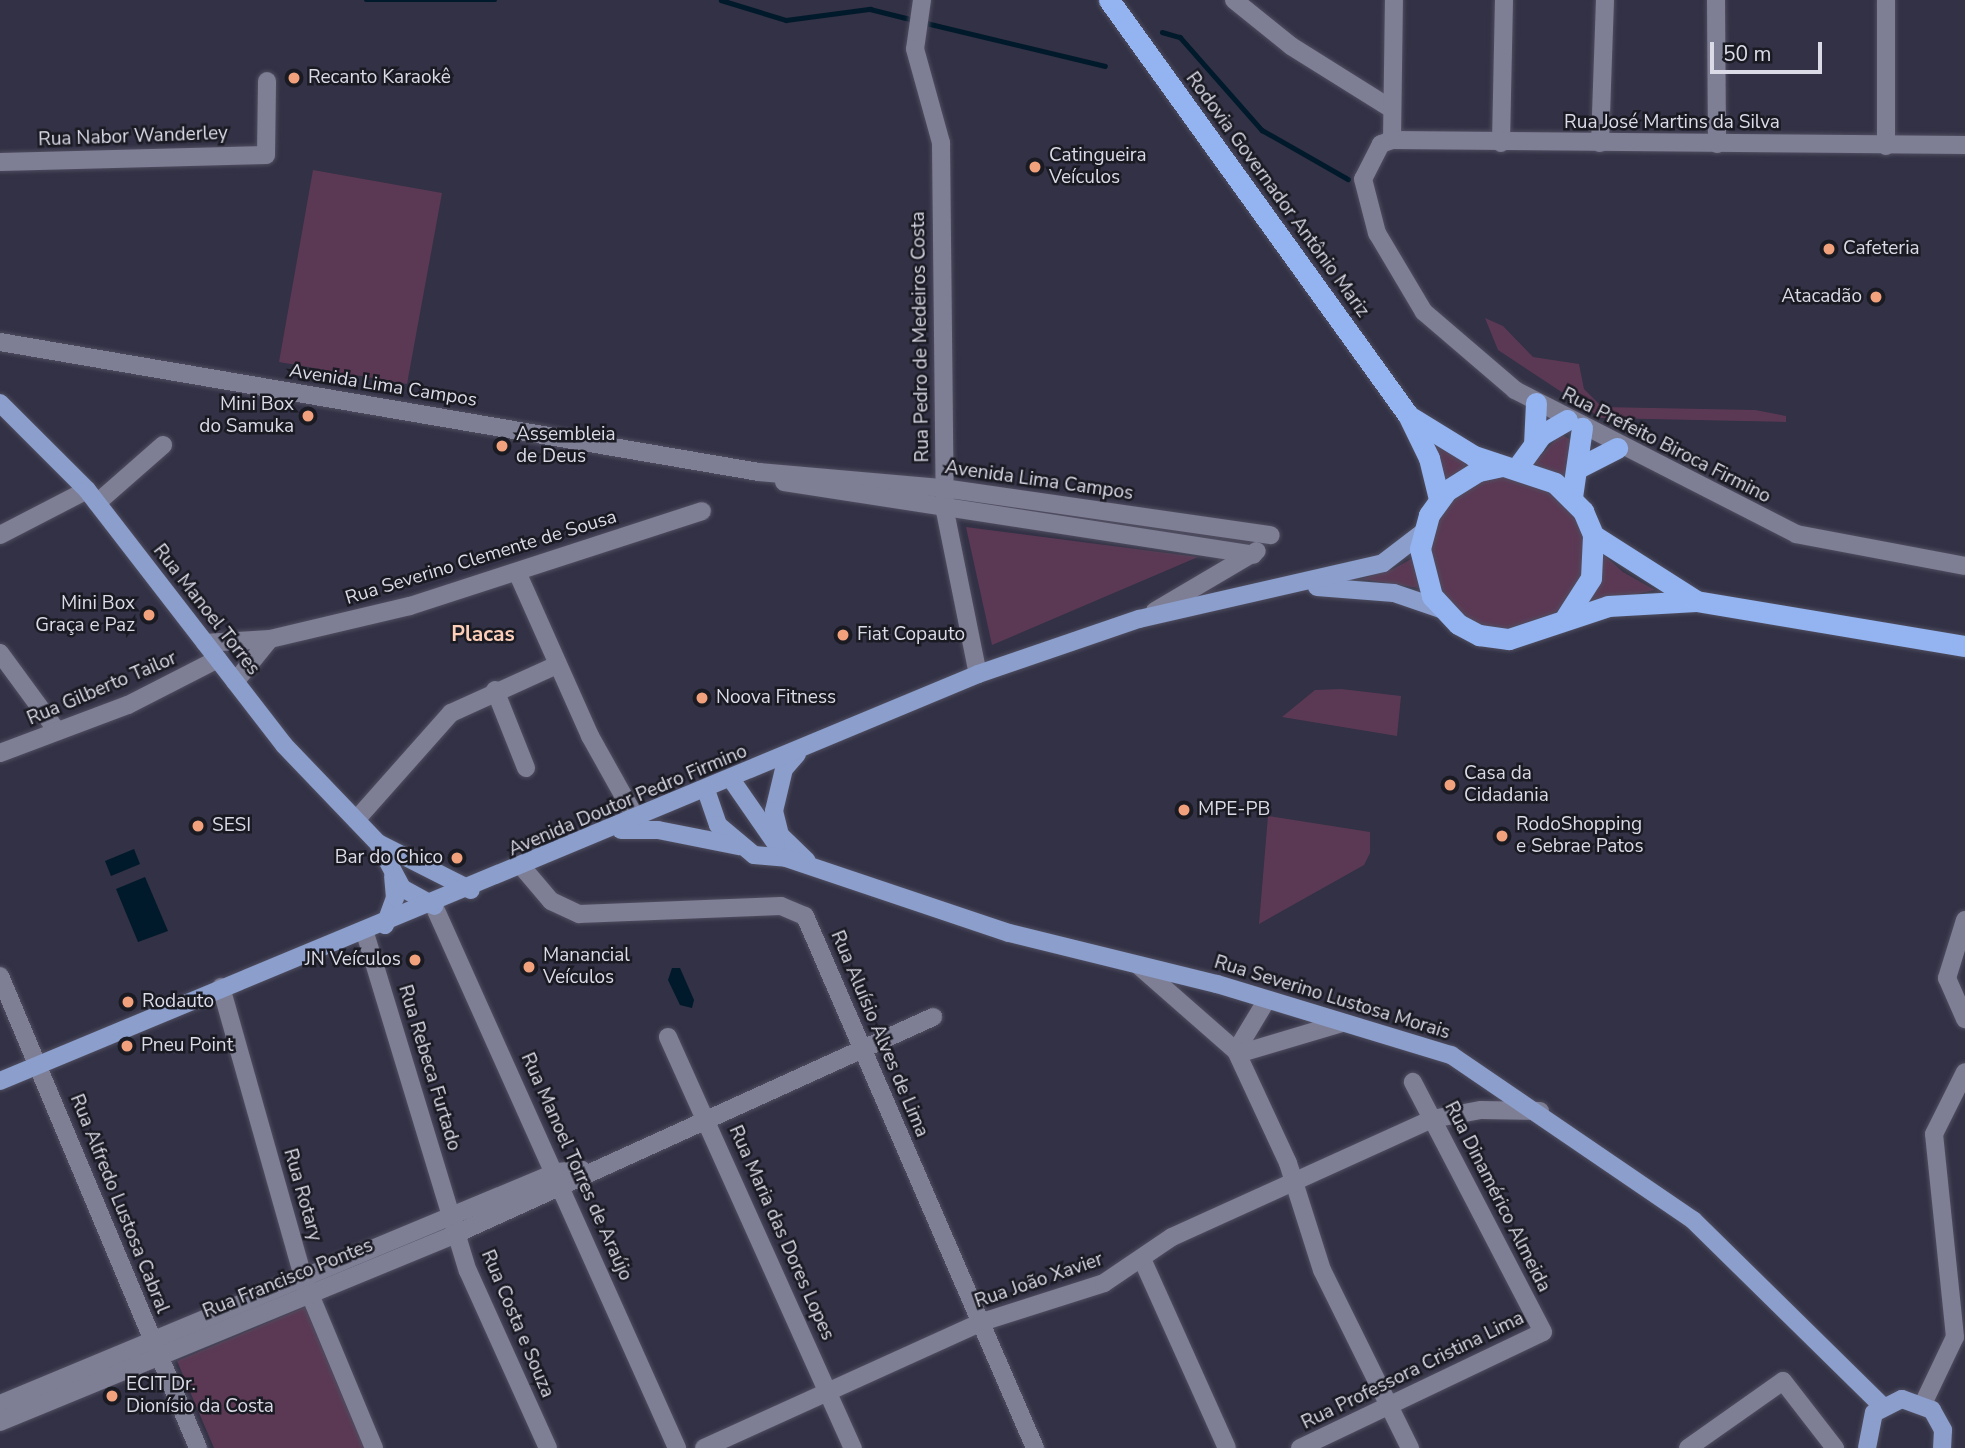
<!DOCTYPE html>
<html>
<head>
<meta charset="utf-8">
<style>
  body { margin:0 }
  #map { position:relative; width:1965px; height:1448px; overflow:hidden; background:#323145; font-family:"Nunito Sans",sans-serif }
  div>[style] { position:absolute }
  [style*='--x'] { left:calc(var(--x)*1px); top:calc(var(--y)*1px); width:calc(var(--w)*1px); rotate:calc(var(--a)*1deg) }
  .green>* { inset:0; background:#5b3954 }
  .round { border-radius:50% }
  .water>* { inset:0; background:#001a2b }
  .stream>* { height:4.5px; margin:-2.25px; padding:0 2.25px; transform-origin:2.25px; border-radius:2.25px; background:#001a2b }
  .roads { filter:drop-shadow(0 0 2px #504e60) drop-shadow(0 0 2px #504e60) }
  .minor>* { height:18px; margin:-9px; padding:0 9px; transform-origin:9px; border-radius:9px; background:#7e7e95 }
  .major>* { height:18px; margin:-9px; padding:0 9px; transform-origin:9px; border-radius:9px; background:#8b9ecc }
  .highway>* { height:21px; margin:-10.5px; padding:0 10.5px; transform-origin:10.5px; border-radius:10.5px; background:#93b4f1 }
  .dots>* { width:19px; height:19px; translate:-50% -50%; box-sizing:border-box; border:4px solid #1a1a23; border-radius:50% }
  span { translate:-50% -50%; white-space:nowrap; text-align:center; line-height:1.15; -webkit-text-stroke:5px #1a1a23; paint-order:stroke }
  .poi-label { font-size:19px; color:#dbdae7 }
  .left { translate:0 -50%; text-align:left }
  .right { translate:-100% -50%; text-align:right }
  .street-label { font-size:19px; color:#dbdae7 }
  .neighbourhood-label { font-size:21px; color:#fdcfb9; font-weight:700 }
  .scale { position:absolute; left:1710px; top:42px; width:112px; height:32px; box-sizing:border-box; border:4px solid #dbdae7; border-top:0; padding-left:9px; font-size:21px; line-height:24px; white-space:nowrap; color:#dbdae7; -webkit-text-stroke:5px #1a1a23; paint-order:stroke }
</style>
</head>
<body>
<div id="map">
  <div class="green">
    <i style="clip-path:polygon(313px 170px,442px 193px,407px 384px,279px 362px)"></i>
    <i style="clip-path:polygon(1485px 318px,1503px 326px,1533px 357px,1579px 364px,1584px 389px,1602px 407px,1755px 410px,1786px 416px,1786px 422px,1601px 418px,1498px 350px)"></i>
    <i style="clip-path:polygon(1425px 434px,1480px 464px,1442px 486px)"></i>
    <i style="clip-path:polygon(1561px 434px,1571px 440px,1567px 481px,1533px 464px)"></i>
    <i class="round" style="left:1430px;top:476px;width:154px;height:154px"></i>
    <i style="clip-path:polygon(966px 527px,1198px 557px,992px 645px)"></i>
    <i style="clip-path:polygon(1603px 554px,1623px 572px,1655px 590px,1590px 604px)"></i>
    <i style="clip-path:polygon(1413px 558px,1419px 588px,1361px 579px,1393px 569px)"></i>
    <i style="clip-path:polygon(1341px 689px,1401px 696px,1397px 736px,1282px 717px,1315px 690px)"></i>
    <i style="clip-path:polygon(1268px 816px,1370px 832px,1370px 853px,1364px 865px,1259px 924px)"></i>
    <i style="clip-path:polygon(305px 1307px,364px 1448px,214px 1448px,177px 1361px)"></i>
  </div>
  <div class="water">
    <i style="clip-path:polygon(134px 849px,140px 864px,111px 876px,105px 861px)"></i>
    <i style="clip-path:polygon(145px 877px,168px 931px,138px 942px,116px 889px)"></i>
    <i style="clip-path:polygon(672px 968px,680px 968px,694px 1000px,692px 1008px,680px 1005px,668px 980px)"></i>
  </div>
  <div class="stream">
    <i style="--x:366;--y:0;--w:129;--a:0"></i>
    <i style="--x:721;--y:0;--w:68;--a:17.1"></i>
    <i style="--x:786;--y:20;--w:85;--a:-7.5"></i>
    <i style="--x:870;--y:9;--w:45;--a:14"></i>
    <i style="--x:922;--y:22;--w:188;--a:13.5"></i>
    <i style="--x:1162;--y:32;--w:19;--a:16"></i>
    <i style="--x:1180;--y:37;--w:124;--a:48.6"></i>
    <i style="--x:1262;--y:130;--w:99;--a:29.7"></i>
  </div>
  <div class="roads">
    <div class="minor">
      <i style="--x:922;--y:0;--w:49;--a:98.1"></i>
      <i style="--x:915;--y:49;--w:98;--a:74.5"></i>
      <i style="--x:941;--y:143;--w:368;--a:89.4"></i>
      <i style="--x:945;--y:511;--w:166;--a:78.6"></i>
      <i style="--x:1234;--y:0;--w:73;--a:38.9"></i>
      <i style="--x:1291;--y:46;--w:119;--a:32"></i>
      <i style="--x:1716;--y:0;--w:144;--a:89.6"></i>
      <i style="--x:1392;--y:140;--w:140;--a:-89.2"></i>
      <i style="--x:1501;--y:143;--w:143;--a:-88.8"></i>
      <i style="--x:1600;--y:143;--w:143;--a:-88"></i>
      <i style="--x:1965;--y:145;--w:573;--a:-179.5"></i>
      <i style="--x:1392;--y:140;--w:12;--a:160"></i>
      <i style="--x:1381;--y:144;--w:39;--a:117"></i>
      <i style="--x:1363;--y:179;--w:56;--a:75.5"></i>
      <i style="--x:1377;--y:233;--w:92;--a:59.3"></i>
      <i style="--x:1424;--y:312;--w:120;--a:40.6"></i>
      <i style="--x:1515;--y:390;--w:316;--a:27.1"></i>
      <i style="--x:1796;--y:534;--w:172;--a:10.7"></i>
      <i style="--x:1886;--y:146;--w:146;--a:-90"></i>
      <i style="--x:0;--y:162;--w:266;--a:-1.5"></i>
      <i style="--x:266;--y:155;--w:74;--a:-89.2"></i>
      <i style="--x:0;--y:342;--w:770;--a:9.72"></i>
      <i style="--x:759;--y:472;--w:185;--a:5"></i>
      <i style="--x:943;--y:488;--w:331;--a:8.2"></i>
      <i style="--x:784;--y:482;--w:475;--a:8.8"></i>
      <i style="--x:97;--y:503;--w:88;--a:-41.3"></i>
      <i style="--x:0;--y:535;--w:98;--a:-27.3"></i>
      <i style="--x:517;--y:572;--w:180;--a:66"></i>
      <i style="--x:590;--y:736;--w:96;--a:60.8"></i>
      <i style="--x:1155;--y:611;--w:118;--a:-30.5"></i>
      <i style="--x:205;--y:643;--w:65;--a:-3.5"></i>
      <i style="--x:270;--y:639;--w:144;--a:-13.3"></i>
      <i style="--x:410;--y:606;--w:307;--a:-18"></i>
      <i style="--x:0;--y:653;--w:97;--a:53.8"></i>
      <i style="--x:235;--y:682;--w:55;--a:-50.9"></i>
      <i style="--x:495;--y:690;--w:84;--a:68.3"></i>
      <i style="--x:0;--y:753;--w:137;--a:-20.6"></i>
      <i style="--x:128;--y:705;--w:101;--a:-27.1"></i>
      <i style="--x:356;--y:820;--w:143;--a:-48.4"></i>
      <i style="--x:451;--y:713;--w:116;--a:-24.4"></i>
      <i style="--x:523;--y:868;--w:43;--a:49.7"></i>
      <i style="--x:551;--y:901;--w:31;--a:25"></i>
      <i style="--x:579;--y:914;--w:202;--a:-2.3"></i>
      <i style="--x:781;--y:906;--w:26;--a:23"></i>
      <i style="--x:805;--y:916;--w:580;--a:66.62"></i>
      <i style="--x:434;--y:906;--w:594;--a:65.85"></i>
      <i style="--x:1965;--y:920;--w:61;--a:107.2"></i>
      <i style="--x:1947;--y:978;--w:45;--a:66.3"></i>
      <i style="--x:365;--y:933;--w:353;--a:73.1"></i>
      <i style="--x:468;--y:1271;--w:194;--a:65.7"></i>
      <i style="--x:1139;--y:966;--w:129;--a:41.2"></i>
      <i style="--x:1236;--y:1051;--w:123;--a:65.1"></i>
      <i style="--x:1288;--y:1163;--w:112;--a:72.4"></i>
      <i style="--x:1322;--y:1270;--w:199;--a:63.7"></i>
      <i style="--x:0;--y:976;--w:512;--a:67.24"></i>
      <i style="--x:221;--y:987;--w:305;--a:74.2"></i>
      <i style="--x:304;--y:1280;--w:182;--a:67.4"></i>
      <i style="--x:668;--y:1037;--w:451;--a:65.8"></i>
      <i style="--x:1236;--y:1051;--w:58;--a:-59"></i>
      <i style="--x:1238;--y:1054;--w:109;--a:-16.6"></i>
      <i style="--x:1142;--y:1259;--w:207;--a:65.8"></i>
      <i style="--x:0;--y:1404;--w:603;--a:-22.61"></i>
      <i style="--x:557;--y:1172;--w:25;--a:-5"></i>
      <i style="--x:1923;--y:1404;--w:74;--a:-64.5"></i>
      <i style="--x:1955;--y:1337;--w:204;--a:-95.9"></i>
      <i style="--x:1934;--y:1134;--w:69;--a:-63.4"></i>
      <i style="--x:0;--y:1422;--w:495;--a:-22.4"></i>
      <i style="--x:458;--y:1233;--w:522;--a:-24.45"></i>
      <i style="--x:704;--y:1448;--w:305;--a:-24.4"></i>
      <i style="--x:982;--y:1322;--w:128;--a:-17.7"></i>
      <i style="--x:1104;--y:1283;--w:82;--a:-34.1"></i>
      <i style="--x:1172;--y:1237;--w:286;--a:-24.4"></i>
      <i style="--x:1432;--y:1119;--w:50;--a:-10.4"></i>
      <i style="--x:1481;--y:1110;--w:59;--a:1"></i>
      <i style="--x:1300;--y:1448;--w:269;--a:-25.5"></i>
      <i style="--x:1543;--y:1332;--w:282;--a:-117.5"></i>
      <i style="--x:1688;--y:1448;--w:116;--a:-35.2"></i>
      <i style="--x:1783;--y:1381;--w:85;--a:52.2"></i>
    </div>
    <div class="major">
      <i style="--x:0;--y:403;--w:123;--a:45"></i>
      <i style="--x:87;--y:490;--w:322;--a:52.3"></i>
      <i style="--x:284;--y:745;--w:136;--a:46.2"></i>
      <i style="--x:378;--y:843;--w:104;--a:26.8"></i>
      <i style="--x:1317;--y:587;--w:77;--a:4.5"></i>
      <i style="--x:1394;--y:593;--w:50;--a:18.8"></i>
      <i style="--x:797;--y:754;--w:20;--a:131"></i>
      <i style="--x:784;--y:769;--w:43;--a:103.4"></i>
      <i style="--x:774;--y:811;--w:25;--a:76"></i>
      <i style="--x:780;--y:835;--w:37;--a:44"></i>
      <i style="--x:731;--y:779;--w:79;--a:55.3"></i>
      <i style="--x:706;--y:790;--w:37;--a:71"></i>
      <i style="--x:718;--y:825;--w:47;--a:39.8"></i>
      <i style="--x:754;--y:855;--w:32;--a:5"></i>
      <i style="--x:786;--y:858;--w:235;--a:18.6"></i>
      <i style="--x:1009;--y:933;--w:214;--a:13.8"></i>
      <i style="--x:1217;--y:984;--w:245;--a:16.9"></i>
      <i style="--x:1451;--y:1055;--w:293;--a:34.3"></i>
      <i style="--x:1693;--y:1220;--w:265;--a:44.5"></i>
      <i style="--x:621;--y:830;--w:37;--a:0"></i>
      <i style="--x:658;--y:830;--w:83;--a:11.2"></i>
      <i style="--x:378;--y:843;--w:51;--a:61.9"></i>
      <i style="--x:402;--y:888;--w:37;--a:29"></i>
      <i style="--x:385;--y:925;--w:29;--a:-70"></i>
      <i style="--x:395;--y:898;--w:22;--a:-95"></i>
      <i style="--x:0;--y:1081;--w:1059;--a:-22.59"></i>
      <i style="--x:978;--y:674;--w:170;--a:-18.9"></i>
      <i style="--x:1139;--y:619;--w:250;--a:-12.9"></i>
      <i style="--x:1383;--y:563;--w:49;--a:-37.6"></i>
      <i style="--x:1867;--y:1448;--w:36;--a:-79"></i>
      <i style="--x:1874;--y:1413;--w:31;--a:-27"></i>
      <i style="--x:1902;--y:1399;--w:32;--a:20"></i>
      <i style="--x:1932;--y:1410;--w:23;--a:61"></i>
      <i style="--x:1943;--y:1430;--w:18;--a:93"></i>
    </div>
    <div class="highway">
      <i style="--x:1109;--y:0;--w:511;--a:54.23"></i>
      <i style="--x:1408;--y:415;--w:48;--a:64"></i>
      <i style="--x:1429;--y:458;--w:42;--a:76.3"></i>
      <i style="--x:1412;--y:418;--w:73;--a:31.5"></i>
      <i style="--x:1474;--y:456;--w:85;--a:18.4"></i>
      <i style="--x:1555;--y:483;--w:40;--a:45"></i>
      <i style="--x:1583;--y:511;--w:26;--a:67"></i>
      <i style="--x:1593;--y:535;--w:121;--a:32.5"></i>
      <i style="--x:1534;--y:445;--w:42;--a:-87.3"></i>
      <i style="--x:1502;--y:466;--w:25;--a:168"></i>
      <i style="--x:1478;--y:471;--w:36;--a:148"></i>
      <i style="--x:1447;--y:490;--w:31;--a:126"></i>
      <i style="--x:1429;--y:515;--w:35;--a:105"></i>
      <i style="--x:1420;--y:549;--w:49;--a:75.7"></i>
      <i style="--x:1432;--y:596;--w:38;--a:47"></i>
      <i style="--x:1458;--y:624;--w:24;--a:28"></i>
      <i style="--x:1479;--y:635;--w:30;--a:8"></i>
      <i style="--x:1509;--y:639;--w:104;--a:-18.4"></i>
      <i style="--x:1608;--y:606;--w:88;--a:-3.3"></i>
      <i style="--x:1696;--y:601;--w:273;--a:9.5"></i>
      <i style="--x:1517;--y:468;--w:41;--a:-54"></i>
      <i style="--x:1541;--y:435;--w:30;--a:-30"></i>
      <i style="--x:1578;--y:468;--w:44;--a:-27.1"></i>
      <i style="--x:1572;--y:497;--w:70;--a:-81.8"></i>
      <i style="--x:1566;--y:617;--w:46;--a:-57.3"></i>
      <i style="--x:1591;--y:578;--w:43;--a:-87.3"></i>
    </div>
  </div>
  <div class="dots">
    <i style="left:294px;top:78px;background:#f1a17c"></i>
    <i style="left:1035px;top:167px;background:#f1a17c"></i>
    <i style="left:1829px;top:249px;background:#f1a17c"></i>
    <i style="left:1876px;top:297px;background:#f1a17c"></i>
    <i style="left:308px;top:416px;background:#f1a17c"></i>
    <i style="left:502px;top:446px;background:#f1a17c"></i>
    <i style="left:149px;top:615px;background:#f1a17c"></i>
    <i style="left:843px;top:635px;background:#f1a17c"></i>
    <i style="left:702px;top:698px;background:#f1a17c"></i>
    <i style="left:1450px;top:785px;background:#f1a17c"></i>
    <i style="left:1184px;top:810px;background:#f1a17c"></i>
    <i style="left:198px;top:826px;background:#f1a17c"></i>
    <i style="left:1502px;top:836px;background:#f1a17c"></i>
    <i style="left:457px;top:858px;background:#f1a17c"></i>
    <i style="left:415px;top:960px;background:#f1a17c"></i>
    <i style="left:529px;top:967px;background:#f1a17c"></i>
    <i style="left:128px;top:1002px;background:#f1a17c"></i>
    <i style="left:127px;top:1046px;background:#f1a17c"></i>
    <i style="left:112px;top:1396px;background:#f1a17c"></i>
  </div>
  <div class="poi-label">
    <span class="left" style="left:308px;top:78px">Recanto Karaokê</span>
    <span class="left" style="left:1049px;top:167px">Catingueira<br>Veículos</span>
    <span class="left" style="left:1843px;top:249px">Cafeteria</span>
    <span class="right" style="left:1862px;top:297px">Atacadão</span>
    <span class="right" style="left:294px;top:416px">Mini Box<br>do Samuka</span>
    <span class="left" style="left:516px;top:446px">Assembleia<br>de Deus</span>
    <span class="right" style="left:135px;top:615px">Mini Box<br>Graça e Paz</span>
    <span class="left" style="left:857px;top:635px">Fiat Copauto</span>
    <span class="left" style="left:716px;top:698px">Noova Fitness</span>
    <span class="left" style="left:1464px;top:785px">Casa da<br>Cidadania</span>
    <span class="left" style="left:1198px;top:810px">MPE-PB</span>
    <span class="left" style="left:1516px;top:836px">RodoShopping<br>e Sebrae Patos</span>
    <span class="left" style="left:212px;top:826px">SESI</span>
    <span class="right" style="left:443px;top:858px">Bar do Chico</span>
    <span class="left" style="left:543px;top:967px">Manancial<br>Veículos</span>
    <span class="right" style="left:401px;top:960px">JN Veículos</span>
    <span class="left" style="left:142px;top:1002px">Rodauto</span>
    <span class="left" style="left:141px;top:1046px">Pneu Point</span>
    <span class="left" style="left:126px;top:1396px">ECIT Dr.<br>Dionísio da Costa</span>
  </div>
  <div class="street-label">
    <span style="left:1672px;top:123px">Rua José Martins da Silva</span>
    <span style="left:133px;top:137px;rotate:-2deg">Rua Nabor Wanderley</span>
    <span style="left:1277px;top:195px;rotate:54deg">Rodovia Governador Antônio Mariz</span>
    <span style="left:921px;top:337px;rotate:-91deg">Rua Pedro de Medeiros Costa</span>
    <span style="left:383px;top:386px;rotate:9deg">Avenida Lima Campos</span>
    <span style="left:1666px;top:446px;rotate:27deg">Rua Prefeito Biroca Firmino</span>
    <span style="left:1039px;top:481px;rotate:8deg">Avenida Lima Campos</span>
    <span style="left:481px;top:558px;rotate:-17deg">Rua Severino Clemente de Sousa</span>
    <span style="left:206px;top:610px;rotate:52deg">Rua Manoel Torres</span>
    <span style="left:102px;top:689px;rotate:-23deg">Rua Gilberto Tailor</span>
    <span style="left:628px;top:801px;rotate:-23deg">Avenida Doutor Pedro Firmino</span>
    <span style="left:1332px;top:998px;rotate:17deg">Rua Severino Lustosa Morais</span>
    <span style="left:879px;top:1034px;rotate:67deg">Rua Aluísio Alves de Lima</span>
    <span style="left:429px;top:1068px;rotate:73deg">Rua Rebeca Furtado</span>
    <span style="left:576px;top:1167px;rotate:66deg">Rua Manoel Torres de Araújo</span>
    <span style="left:302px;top:1195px;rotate:74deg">Rua Rotary</span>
    <span style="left:1497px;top:1197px;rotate:63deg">Rua Dinamérico Almeida</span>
    <span style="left:119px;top:1204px;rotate:68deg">Rua Alfredo Lustosa Cabral</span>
    <span style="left:781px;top:1233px;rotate:66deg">Rua Maria das Dores Lopes</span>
    <span style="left:288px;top:1279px;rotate:-22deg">Rua Francisco Pontes</span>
    <span style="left:1039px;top:1281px;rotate:-19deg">Rua João Xavier</span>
    <span style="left:517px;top:1324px;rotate:67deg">Rua Costa e Souza</span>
    <span style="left:1413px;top:1371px;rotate:-26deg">Rua Professora Cristina Lima</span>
  </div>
  <div class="neighbourhood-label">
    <span style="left:483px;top:634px">Placas</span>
  </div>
  <div class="scale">50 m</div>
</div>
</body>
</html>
